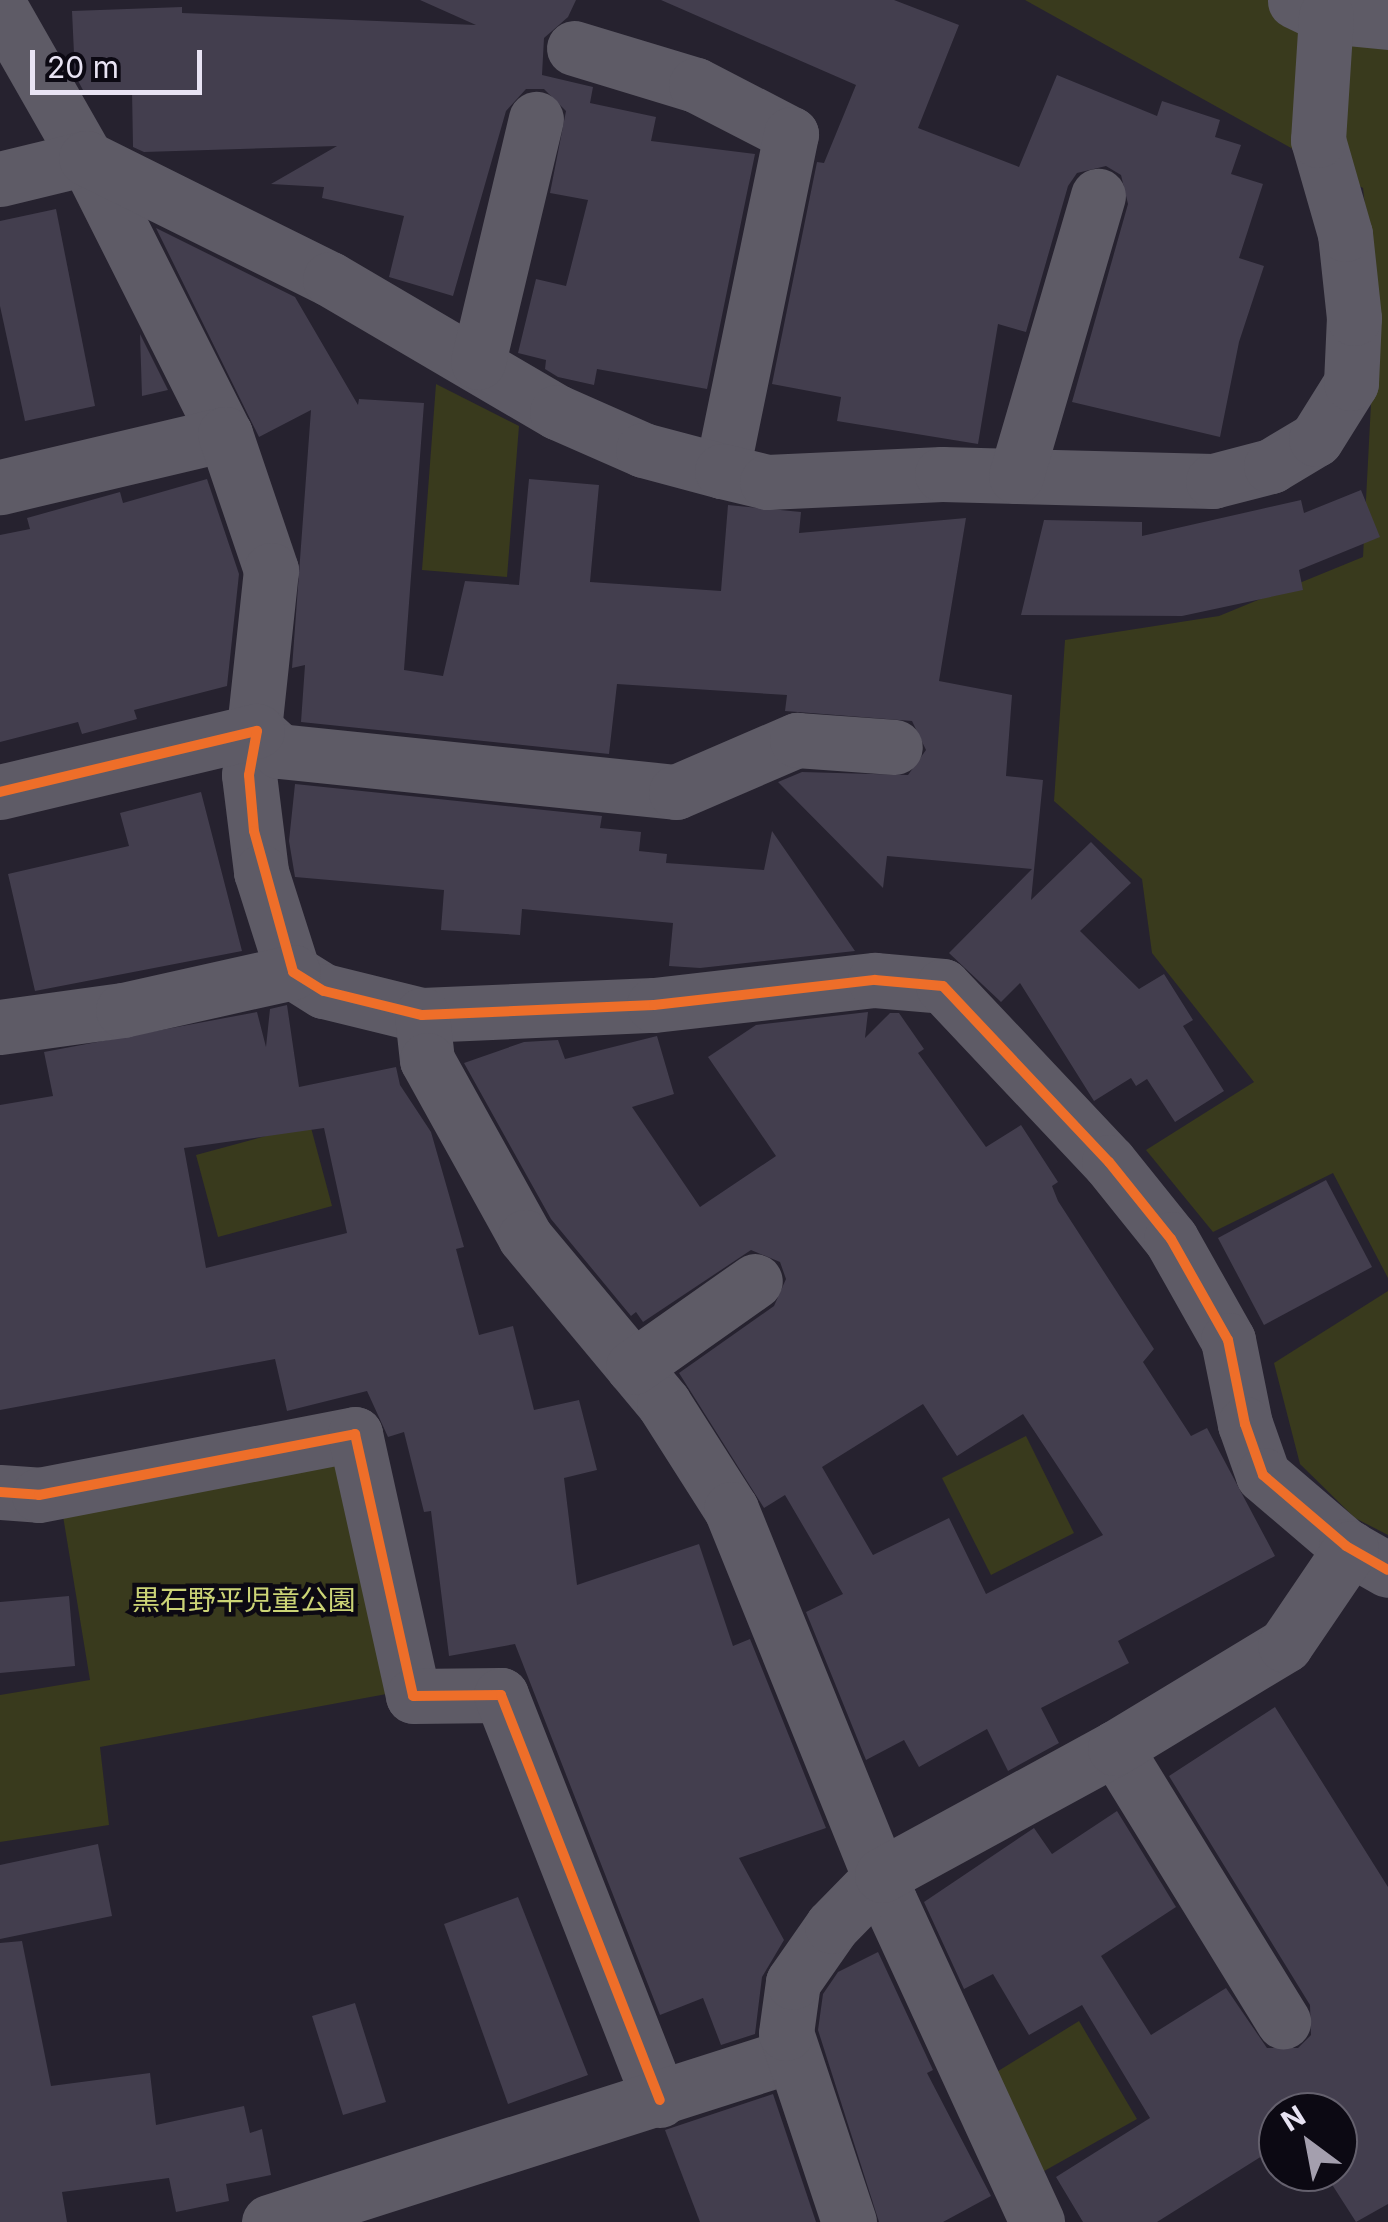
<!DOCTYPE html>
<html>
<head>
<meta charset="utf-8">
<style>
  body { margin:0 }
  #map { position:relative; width:1388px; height:2222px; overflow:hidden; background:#26222f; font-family:Inter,"Noto Sans JP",sans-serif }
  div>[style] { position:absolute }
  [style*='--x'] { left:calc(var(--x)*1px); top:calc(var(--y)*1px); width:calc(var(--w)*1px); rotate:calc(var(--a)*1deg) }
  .green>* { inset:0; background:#393a1d }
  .building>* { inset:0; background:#433e4e }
  .minor>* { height:55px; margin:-27.5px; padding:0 27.5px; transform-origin:27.5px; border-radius:27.5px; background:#5e5b66 }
  .cycleway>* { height:10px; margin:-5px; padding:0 5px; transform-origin:5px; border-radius:5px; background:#ee6e29 }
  span { translate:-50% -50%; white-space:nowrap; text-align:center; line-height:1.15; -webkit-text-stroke:9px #0c0913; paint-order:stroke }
  .park-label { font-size:28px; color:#ccd476 }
  .north { position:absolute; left:1258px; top:2092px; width:100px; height:100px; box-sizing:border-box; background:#0c0913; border:2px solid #64606d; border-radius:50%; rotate:328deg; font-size:28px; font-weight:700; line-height:40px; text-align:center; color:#e8e3f3 }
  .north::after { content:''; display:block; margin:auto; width:35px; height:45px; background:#a49fae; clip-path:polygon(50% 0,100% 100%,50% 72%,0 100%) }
  .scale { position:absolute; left:30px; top:50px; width:172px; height:45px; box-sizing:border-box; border:5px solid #e8e3f3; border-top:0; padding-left:12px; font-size:30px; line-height:35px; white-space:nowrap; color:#e8e3f3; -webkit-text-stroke:8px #0c0913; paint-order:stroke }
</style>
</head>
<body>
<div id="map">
  <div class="green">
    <i style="clip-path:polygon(1025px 0,1388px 0,1388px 1278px,1333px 1173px,1213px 1232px,1146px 1150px,1254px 1082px,1152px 953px,1142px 879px,1054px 801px,1065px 640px,1219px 616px,1363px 557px,1376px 308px,1363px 188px)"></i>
    <i style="clip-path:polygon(436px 384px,519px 426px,507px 577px,422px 570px)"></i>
    <i style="clip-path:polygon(310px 1124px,332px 1206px,218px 1237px,196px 1155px)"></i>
    <i style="clip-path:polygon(1388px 1291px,1388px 1535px,1355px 1518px,1300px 1464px,1274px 1363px)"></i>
    <i style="clip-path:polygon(1026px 1436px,1074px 1533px,991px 1575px,942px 1478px)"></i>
    <i style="clip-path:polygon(334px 1461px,392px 1693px,100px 1747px,109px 1825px,0 1842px,0 1695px,90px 1680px,63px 1516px)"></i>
    <i style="clip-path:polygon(1079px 2021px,1137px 2119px,1037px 2175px,990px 2076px)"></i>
  </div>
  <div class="building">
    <i style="clip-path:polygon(420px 0,576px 0,568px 17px,544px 38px,542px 75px,593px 87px,590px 103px,656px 117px,651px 141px,755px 154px,707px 389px,597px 369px,594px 385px,558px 377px,545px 369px,546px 360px,518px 353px,536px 279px,566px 286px,588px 200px,550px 193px,566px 111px,544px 89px,526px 89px,506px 111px,453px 296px,389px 277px,404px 216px,322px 198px,324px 187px,271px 184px,337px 146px,144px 152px,133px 147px,132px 90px,84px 92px,75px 75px,72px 11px,182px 7px,182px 13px,476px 25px)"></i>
    <i style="clip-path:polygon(661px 0,894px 0,959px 25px,918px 128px,1019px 167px,1057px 75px,1157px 116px,1162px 101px,1220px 120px,1215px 137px,1241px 145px,1231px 174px,1263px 184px,1239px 258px,1264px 266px,1239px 342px,1220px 437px,1072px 402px,1128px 204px,1121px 175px,1106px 166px,1077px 173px,1068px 186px,1026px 332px,998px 324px,978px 444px,837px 421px,841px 397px,772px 384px,817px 162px,824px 163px,856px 85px)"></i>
    <i style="clip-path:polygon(56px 209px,95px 406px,25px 421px,0 306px,0 221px)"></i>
    <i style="clip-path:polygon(156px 228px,295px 297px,358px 405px,359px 399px,424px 403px,404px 670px,443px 676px,465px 581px,519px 585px,529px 479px,599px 485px,590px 582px,721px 591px,728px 505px,801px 512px,799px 533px,966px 518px,939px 681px,1012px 695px,1006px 776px,1043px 780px,1031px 900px,1091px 842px,1131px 883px,1080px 931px,1139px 989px,1164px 974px,1193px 1020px,1183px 1026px,1224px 1091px,1175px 1122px,1147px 1079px,1136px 1086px,1131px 1078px,1094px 1101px,1020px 983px,1001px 1002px,949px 953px,1032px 869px,887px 856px,883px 888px,778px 782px,802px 772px,908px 775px,926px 750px,912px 721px,785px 711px,787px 695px,617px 684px,609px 754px,301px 722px,305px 665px,292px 668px,311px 410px,259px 437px)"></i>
    <i style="clip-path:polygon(140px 334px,168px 390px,142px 396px)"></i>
    <i style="clip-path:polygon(207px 479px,239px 574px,227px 686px,134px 710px,137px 719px,82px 734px,78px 722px,0 742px,0 535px,30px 529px,27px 518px,120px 492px,123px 503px)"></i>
    <i style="clip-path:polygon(1361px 490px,1380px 537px,1299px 570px,1303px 590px,1182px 616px,1021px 615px,1044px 520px,1142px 522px,1142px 536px,1301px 500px,1304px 513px)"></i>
    <i style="clip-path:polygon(295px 784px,602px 816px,600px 828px,641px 832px,639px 851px,667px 854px,666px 863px,764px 870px,772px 831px,855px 951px,700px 968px,669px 966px,673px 923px,522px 909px,520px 935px,441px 930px,444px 890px,295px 877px,289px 841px)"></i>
    <i style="clip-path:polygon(201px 792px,242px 951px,35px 991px,8px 874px,129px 846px,120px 813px)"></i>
    <i style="clip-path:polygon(evenodd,287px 1005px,299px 1087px,396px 1067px,400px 1085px,431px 1132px,464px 1247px,456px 1249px,479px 1335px,513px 1326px,534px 1410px,579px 1400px,597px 1470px,564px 1478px,577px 1585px,699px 1544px,733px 1646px,750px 1639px,826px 1828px,739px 1858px,784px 1940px,762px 1977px,755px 2034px,721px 2045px,703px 1998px,660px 2015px,515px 1644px,449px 1656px,431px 1511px,424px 1512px,404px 1432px,388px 1437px,367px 1391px,287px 1411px,275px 1359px,0 1410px,0 1105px,53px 1096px,44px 1052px,257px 1012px,266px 1047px,270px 1009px,287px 1005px,324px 1128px,347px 1233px,206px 1268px,184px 1148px,324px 1128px)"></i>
    <i style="clip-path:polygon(evenodd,868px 1012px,865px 1038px,890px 1013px,899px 1013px,924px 1049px,918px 1053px,986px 1147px,1021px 1125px,1058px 1182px,1052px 1186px,1058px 1201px,1154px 1349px,1143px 1362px,1191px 1436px,1207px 1428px,1275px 1556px,1118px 1641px,1129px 1663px,1041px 1708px,1059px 1743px,1008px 1771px,987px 1729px,919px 1767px,904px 1740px,866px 1760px,806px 1612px,843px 1594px,785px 1495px,764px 1508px,679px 1373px,774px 1306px,786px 1279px,780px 1262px,751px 1250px,643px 1322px,636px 1312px,631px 1316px,551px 1219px,464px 1063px,524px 1042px,558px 1040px,565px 1059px,657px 1036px,674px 1094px,632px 1107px,700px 1207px,776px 1156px,708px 1057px,756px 1025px,868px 1012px,923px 1404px,957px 1456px,1023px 1414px,1103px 1535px,986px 1594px,949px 1518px,873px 1555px,822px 1467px,923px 1404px)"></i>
    <i style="clip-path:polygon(1326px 1180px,1372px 1267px,1264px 1325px,1218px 1238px)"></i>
    <i style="clip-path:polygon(69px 1596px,75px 1666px,0 1673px,0 1602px)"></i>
    <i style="clip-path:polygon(1275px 1707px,1388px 1887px,1388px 2204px,1356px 2222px,1324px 2172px,1338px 2172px,1338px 2112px,1278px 2112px,1278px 2146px,1157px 2222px,1083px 2222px,1056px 2177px,1150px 2118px,1082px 2005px,1029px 2035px,993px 1974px,964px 1989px,924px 1902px,1034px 1828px,1052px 1854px,1117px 1811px,1176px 1907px,1101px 1956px,1151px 2035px,1226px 1988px,1267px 2048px,1298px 2048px,1311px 2035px,1310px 2005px,1169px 1776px)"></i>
    <i style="clip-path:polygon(98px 1844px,112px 1916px,0 1939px,0 1865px)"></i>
    <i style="clip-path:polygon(518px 1897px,588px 2075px,508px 2104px,444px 1924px)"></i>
    <i style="clip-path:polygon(22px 1941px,51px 2086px,150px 2073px,156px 2125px,244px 2106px,250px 2133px,262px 2129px,271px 2175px,226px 2184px,229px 2201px,176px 2212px,169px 2178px,62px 2192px,67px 2222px,0 2222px,0 1943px)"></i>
    <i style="clip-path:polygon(878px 1952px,933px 2070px,927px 2073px,991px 2196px,943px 2222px,879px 2222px,818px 2030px,823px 1994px,838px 1972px)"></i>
    <i style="clip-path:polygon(355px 2003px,386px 2102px,343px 2115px,312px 2016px)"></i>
    <i style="clip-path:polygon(773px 2094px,816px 2222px,700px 2222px,665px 2130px)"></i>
  </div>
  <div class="minor">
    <i style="--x:1295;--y:1;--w:34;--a:26"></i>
    <i style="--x:1326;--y:16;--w:62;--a:5.5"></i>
    <i style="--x:0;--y:7;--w:174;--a:60.3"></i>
    <i style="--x:86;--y:158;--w:309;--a:63.3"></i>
    <i style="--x:225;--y:434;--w:231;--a:166.7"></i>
    <i style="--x:574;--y:48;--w:127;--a:16.9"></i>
    <i style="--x:696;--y:85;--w:107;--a:27.3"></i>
    <i style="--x:791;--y:134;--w:344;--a:101.6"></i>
    <i style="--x:0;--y:179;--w:89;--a:-13.7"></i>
    <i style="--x:86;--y:158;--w:272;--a:26.4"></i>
    <i style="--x:330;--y:279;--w:263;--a:30.4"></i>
    <i style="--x:557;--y:412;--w:94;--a:23.8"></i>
    <i style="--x:643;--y:450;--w:82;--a:14.9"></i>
    <i style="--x:722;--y:471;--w:46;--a:13.7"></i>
    <i style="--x:767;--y:482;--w:175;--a:-2.6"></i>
    <i style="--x:942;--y:474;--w:271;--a:1.5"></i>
    <i style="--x:1213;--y:481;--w:60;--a:-14.5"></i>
    <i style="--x:1271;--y:466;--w:52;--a:-31"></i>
    <i style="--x:1316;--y:439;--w:66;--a:-58"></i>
    <i style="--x:1351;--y:383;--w:65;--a:-87.4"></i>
    <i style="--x:1354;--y:318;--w:84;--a:-96.1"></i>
    <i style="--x:1345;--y:234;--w:98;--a:-106"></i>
    <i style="--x:1318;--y:140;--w:124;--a:-86.3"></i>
    <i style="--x:478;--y:362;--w:250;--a:-76.6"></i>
    <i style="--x:225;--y:434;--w:144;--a:71.3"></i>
    <i style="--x:271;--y:570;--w:206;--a:96.1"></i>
    <i style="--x:249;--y:775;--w:98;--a:82.9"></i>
    <i style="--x:261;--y:872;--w:105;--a:72.3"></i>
    <i style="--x:293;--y:972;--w:36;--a:32"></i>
    <i style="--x:324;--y:991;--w:101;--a:13.8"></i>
    <i style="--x:422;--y:1015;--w:232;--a:-2.5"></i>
    <i style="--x:654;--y:1005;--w:222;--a:-6.5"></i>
    <i style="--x:875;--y:980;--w:68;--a:5"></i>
    <i style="--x:943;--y:986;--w:242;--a:46.7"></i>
    <i style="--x:1109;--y:1162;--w:99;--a:51.2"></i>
    <i style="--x:1171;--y:1239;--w:116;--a:60.6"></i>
    <i style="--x:1228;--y:1340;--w:86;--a:78.6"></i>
    <i style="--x:1245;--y:1424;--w:54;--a:70.6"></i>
    <i style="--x:1263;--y:1475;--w:109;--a:40.5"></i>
    <i style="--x:1346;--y:1546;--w:48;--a:29.7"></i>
    <i style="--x:1016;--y:476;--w:292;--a:-73.7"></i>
    <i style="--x:257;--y:731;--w:30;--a:42"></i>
    <i style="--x:279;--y:751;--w:399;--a:5.9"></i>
    <i style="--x:676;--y:792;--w:132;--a:-23.3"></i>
    <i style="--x:797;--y:740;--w:98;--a:4.1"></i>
    <i style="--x:0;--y:792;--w:264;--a:-13.4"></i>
    <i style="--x:422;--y:1015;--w:45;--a:83.7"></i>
    <i style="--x:427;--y:1060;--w:202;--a:61"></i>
    <i style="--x:525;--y:1237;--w:217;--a:50.2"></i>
    <i style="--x:664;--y:1404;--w:125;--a:57.5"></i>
    <i style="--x:731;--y:1509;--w:424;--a:68"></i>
    <i style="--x:890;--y:1902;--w:352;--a:65.3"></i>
    <i style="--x:0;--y:1027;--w:124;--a:-7.9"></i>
    <i style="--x:123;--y:1010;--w:174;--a:-12.6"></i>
    <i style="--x:633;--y:1367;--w:149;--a:-35.2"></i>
    <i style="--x:0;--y:1492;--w:39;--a:4"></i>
    <i style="--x:39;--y:1495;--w:322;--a:-10.9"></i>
    <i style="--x:355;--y:1434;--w:268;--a:77.5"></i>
    <i style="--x:413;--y:1696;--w:88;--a:-0.7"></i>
    <i style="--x:501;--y:1695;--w:435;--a:68.6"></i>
    <i style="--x:1115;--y:1748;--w:321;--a:58.4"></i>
    <i style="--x:269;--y:2222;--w:549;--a:-17.71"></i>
    <i style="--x:849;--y:2222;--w:199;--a:-108.4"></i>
    <i style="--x:786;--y:2033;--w:51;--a:-82.2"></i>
    <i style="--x:793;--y:1982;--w:68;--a:-55.1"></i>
    <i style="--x:832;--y:1926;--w:71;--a:-45.6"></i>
    <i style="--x:882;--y:1875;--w:265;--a:-28.6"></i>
    <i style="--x:1115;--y:1748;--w:199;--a:-31.2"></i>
    <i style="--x:1285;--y:1645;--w:117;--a:-55.8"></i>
  </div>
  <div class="cycleway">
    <i style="--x:0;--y:792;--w:264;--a:-13.4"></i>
    <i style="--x:257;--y:731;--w:45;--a:100.3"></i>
    <i style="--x:249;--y:775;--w:56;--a:84.9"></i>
    <i style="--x:254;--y:831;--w:146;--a:74.5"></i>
    <i style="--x:293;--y:972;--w:36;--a:32"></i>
    <i style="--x:324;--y:991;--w:101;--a:13.8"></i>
    <i style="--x:422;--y:1015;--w:232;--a:-2.5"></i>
    <i style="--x:654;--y:1005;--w:222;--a:-6.5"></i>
    <i style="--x:875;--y:980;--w:68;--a:5"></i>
    <i style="--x:943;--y:986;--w:242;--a:46.7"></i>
    <i style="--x:1109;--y:1162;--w:99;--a:51.2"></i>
    <i style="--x:1171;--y:1239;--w:116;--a:60.6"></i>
    <i style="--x:1228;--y:1340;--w:86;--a:78.6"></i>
    <i style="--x:1245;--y:1424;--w:54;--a:70.6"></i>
    <i style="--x:1263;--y:1475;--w:109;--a:40.5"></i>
    <i style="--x:1346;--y:1546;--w:48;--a:29.7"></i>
    <i style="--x:0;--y:1492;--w:39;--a:4"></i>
    <i style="--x:39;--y:1495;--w:322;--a:-10.9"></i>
    <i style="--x:355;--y:1434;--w:268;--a:77.5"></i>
    <i style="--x:413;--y:1696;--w:88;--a:-0.7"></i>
    <i style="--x:501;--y:1695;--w:435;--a:68.6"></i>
  </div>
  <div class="park-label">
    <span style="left:244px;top:1600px">黒石野平児童公園</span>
  </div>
  <div class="north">N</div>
  <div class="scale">20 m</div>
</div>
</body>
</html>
